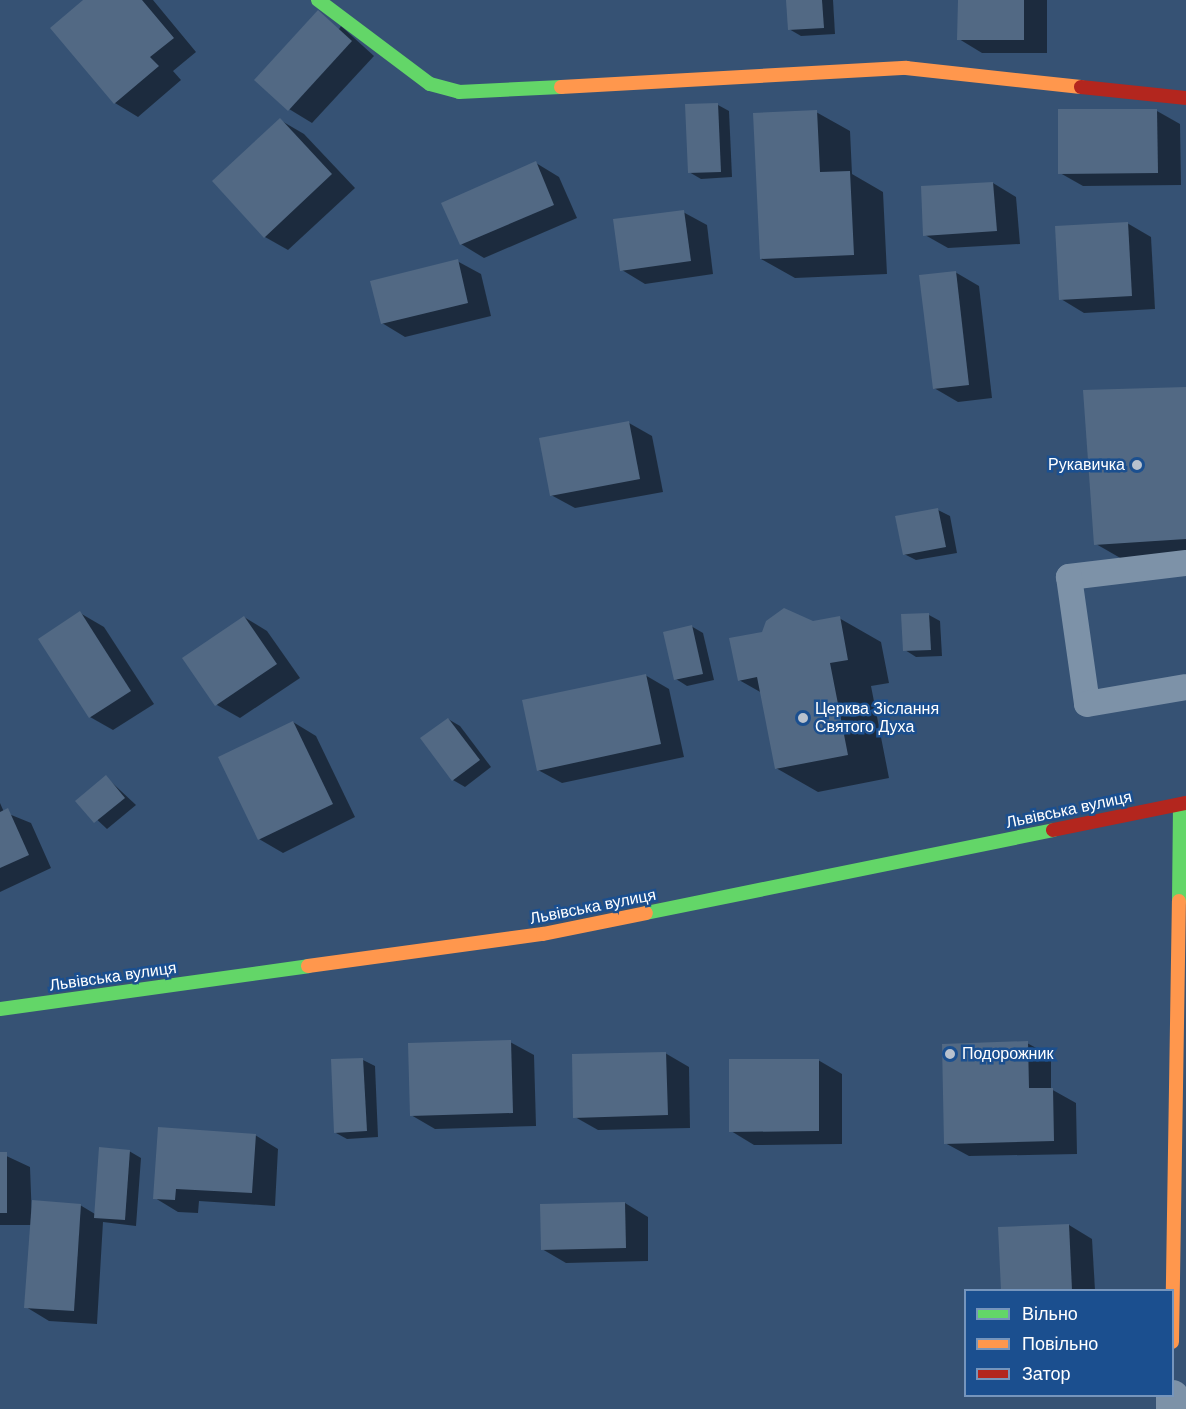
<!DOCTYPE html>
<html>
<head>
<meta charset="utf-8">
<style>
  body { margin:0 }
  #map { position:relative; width:1186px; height:1409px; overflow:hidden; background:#365274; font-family:Helvetica,sans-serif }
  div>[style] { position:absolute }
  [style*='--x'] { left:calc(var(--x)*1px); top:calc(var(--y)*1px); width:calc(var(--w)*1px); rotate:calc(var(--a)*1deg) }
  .shadow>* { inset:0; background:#0007 }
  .building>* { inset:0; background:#526984 }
  .lane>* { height:26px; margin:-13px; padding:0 13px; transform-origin:13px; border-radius:13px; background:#7d92a8 }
  .street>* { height:33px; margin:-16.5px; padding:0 16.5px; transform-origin:16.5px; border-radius:16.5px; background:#7d92a8 }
  .fast>* { height:14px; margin:-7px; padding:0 7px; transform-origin:7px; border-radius:7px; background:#63d668 }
  .slow>* { height:14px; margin:-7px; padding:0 7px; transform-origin:7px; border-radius:7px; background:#ff974d }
  .jam>* { height:14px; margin:-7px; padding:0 7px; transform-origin:7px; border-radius:7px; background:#b3261e }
  .dots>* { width:16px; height:16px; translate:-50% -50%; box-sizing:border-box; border:3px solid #1b4f8f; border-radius:50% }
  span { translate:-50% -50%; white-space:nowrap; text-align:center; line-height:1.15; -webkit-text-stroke:5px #1b4f8f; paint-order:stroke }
  .poi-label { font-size:16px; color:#fff }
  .right { translate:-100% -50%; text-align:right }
  .left { translate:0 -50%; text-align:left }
  .street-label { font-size:16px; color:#fff }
  .legend { position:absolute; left:964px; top:1289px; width:210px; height:108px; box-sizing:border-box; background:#1b4f8f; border:2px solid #7695bc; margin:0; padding:8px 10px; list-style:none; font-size:18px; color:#fff }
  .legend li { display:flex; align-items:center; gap:12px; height:30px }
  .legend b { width:30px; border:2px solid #7695bc }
</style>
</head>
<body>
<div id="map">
  <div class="shadow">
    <i style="clip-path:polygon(86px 0,153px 0,196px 52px,173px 71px,181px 80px,138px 117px,115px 103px,52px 28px)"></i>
    <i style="clip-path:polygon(787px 0,833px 0,835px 34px,801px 36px,789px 29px)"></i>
    <i style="clip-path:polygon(959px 0,1047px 0,1047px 53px,982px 53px,959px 39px)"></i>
    <i style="clip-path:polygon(341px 26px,374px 56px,312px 123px,289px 109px)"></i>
    <i style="clip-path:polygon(718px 105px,729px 111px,732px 177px,701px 179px,689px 172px)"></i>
    <i style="clip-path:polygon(1157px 111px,1180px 124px,1181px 185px,1083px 186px,1060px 173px)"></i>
    <i style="clip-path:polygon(816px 112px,850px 131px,852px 174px,883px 192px,887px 274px,795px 278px,761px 259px)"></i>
    <i style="clip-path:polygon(280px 120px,304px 134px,355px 188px,288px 250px,265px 237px)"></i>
    <i style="clip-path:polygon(536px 163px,559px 177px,577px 218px,484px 258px,461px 244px)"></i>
    <i style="clip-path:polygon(993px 183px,1016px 197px,1020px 244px,948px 248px,925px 235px)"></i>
    <i style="clip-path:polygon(683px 212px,707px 225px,713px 274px,645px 284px,622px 270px)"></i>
    <i style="clip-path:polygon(1127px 223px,1151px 237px,1155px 309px,1084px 313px,1061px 299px)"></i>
    <i style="clip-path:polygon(457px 261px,481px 274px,491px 316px,405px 337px,382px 323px)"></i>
    <i style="clip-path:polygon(955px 272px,979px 286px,992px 398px,958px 402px,934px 388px)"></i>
    <i style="clip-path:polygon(1186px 388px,1186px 560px,1129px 563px,1096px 544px)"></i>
    <i style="clip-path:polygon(629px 423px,652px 436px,663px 492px,575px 508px,551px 495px)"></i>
    <i style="clip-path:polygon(938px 510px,950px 516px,957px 553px,916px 560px,904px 554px)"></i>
    <i style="clip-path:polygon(80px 613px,104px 627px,154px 704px,113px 730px,90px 717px)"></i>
    <i style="clip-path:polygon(929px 615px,940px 621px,942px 656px,916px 657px,905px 650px)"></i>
    <i style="clip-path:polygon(244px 617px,267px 631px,300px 678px,240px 718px,217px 705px)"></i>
    <i style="clip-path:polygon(839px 618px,881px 642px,889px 683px,871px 686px,889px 778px,818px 792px,776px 768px,762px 693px,739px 680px,813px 623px)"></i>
    <i style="clip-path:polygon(691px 626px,703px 633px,714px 680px,687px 686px,676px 679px)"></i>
    <i style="clip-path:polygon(645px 675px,669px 689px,684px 757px,562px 783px,538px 770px)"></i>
    <i style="clip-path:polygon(448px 719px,460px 726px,491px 767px,465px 787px,453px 780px,422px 738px)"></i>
    <i style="clip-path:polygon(293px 722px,316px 736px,355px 817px,283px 853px,259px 839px)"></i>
    <i style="clip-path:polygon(106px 777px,136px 805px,107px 829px,77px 801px)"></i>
    <i style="clip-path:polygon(0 803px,4px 812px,31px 823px,51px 868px,0 892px)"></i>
    <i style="clip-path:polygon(510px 1042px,534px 1055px,536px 1126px,435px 1129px,411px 1115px)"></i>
    <i style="clip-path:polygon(1027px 1043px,1051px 1056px,1051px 1089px,1076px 1103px,1077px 1154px,969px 1156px,945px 1143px)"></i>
    <i style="clip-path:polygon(665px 1053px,689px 1067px,690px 1128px,598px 1130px,575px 1117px)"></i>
    <i style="clip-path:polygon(363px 1060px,375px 1066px,378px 1137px,347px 1139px,336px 1133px)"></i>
    <i style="clip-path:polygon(818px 1060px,842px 1074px,842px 1144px,754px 1145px,731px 1131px)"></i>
    <i style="clip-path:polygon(255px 1135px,278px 1149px,275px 1206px,199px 1201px,198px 1213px,178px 1212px,155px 1198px)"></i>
    <i style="clip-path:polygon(129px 1151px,141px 1158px,136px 1226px,103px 1222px,97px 1324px,49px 1321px,26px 1307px,32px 1225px,0 1225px,0 1153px,30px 1167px,32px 1220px,80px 1205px,95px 1214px)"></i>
    <i style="clip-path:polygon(625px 1203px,648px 1217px,648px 1261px,566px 1263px,542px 1249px)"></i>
    <i style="clip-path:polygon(1069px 1225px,1092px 1239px,1095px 1290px,1002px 1290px,1000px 1228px)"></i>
  </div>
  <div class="building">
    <i style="clip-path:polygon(83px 0,142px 0,174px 38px,150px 57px,159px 66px,114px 104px,50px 28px)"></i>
    <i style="clip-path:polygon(786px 0,822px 0,824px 28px,788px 30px)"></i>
    <i style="clip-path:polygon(958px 0,1024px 0,1024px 40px,957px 40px)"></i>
    <i style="clip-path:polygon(318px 10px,352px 41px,288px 111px,254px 80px)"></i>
    <i style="clip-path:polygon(718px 103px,721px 172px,688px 173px,685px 104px)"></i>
    <i style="clip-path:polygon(1058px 109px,1157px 109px,1158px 173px,1058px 174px)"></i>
    <i style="clip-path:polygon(817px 110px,820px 172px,850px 171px,854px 255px,760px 259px,753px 113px)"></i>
    <i style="clip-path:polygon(280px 118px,332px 174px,264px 238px,212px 181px)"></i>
    <i style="clip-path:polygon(536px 161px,554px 205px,460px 245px,441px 203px)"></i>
    <i style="clip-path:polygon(993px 182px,997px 231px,923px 236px,921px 186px)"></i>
    <i style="clip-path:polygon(684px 210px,691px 261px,620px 271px,613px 219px)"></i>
    <i style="clip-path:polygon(1128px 222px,1132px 296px,1059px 300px,1055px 226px)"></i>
    <i style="clip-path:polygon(458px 259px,468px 303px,381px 324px,370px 281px)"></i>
    <i style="clip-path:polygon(956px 271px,969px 385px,933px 389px,919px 275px)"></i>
    <i style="clip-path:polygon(1186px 387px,1186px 539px,1094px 545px,1083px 390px)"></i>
    <i style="clip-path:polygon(629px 421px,640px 479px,550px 496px,539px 438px)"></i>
    <i style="clip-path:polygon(938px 508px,946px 547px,903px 555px,895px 516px)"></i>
    <i style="clip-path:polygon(784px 608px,813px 621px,840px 616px,848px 660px,830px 663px,848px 755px,775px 769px,757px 677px,738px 681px,729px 638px,762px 632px,766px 621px)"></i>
    <i style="clip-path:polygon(80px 611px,131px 691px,89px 718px,38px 639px)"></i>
    <i style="clip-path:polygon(929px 613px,931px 650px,903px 651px,901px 614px)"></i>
    <i style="clip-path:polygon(244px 616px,277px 664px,215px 706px,182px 658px)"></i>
    <i style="clip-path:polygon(692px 625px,703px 674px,674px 680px,663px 632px)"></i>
    <i style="clip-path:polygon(646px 674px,661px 744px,537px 771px,522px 700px)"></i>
    <i style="clip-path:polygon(448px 718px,480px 760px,452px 781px,420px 738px)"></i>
    <i style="clip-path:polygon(293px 721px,333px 804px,258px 840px,218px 757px)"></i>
    <i style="clip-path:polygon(106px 775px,125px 798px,94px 823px,75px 801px)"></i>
    <i style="clip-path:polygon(8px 808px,29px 855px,0 868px,0 812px)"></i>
    <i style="clip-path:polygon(511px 1040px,513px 1113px,410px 1116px,408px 1043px)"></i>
    <i style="clip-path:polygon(1028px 1041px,1029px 1088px,1053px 1088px,1054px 1141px,944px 1144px,942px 1044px)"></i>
    <i style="clip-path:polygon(666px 1052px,668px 1115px,573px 1118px,572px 1054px)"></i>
    <i style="clip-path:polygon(363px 1058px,367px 1131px,334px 1133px,331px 1059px)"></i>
    <i style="clip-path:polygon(729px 1059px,819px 1059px,819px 1131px,729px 1132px)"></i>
    <i style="clip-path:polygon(158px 1127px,256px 1134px,252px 1193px,176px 1189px,175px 1200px,153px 1199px)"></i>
    <i style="clip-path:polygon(99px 1147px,130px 1150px,125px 1220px,94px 1218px)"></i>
    <i style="clip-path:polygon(0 1152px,7px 1152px,7px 1213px,0 1213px)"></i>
    <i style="clip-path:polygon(32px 1200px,81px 1204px,74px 1311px,24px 1308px)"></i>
    <i style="clip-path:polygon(625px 1202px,626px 1248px,541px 1250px,540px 1204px)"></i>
    <i style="clip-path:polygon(1069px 1224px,1072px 1290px,1001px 1290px,998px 1227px)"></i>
  </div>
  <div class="lane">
    <i style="--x:1186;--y:563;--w:118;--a:173.2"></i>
    <i style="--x:1069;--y:577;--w:128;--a:81.9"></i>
    <i style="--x:1087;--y:704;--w:100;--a:-9.7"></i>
  </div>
  <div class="street">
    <i style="--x:1172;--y:1409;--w:13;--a:-90"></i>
  </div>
  <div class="fast">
    <i style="--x:318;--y:0;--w:140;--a:36.9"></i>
    <i style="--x:430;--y:84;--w:30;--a:15"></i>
    <i style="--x:459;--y:92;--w:102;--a:-2.8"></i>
    <i style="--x:1179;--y:901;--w:96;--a:-89.4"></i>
    <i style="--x:646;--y:913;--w:415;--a:-11.5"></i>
    <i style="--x:0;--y:1009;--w:311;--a:-7.9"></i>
  </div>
  <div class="slow">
    <i style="--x:561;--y:87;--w:346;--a:-3.2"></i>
    <i style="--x:906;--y:68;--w:176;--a:6.2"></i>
    <i style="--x:308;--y:966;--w:237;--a:-7.8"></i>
    <i style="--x:543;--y:934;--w:105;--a:-11.5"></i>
    <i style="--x:1172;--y:1342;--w:441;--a:-89.1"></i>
  </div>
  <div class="jam">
    <i style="--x:1081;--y:87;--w:106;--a:6"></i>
    <i style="--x:1053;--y:830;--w:136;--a:-11.5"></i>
  </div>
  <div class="dots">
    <i style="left:1137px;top:465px;background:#b9c2ce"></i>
    <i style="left:803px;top:718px;background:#b9c2ce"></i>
    <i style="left:950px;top:1054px;background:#b9c2ce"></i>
  </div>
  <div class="poi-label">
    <span class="right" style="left:1125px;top:465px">Рукавичка</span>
    <span class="left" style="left:815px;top:718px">Церква Зіслання<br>Святого Духа</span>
    <span class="left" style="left:962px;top:1054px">Подорожник</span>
  </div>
  <div class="street-label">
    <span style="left:1069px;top:810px;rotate:-12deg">Львівська вулиця</span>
    <span style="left:593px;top:907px;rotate:-11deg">Львівська вулиця</span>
    <span style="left:113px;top:977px;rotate:-8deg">Львівська вулиця</span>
  </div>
  <ul class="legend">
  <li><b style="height:8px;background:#63d668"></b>Вільно</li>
  <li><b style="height:8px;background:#ff974d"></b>Повільно</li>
  <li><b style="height:8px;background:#b3261e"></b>Затор</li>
  </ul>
</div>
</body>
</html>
